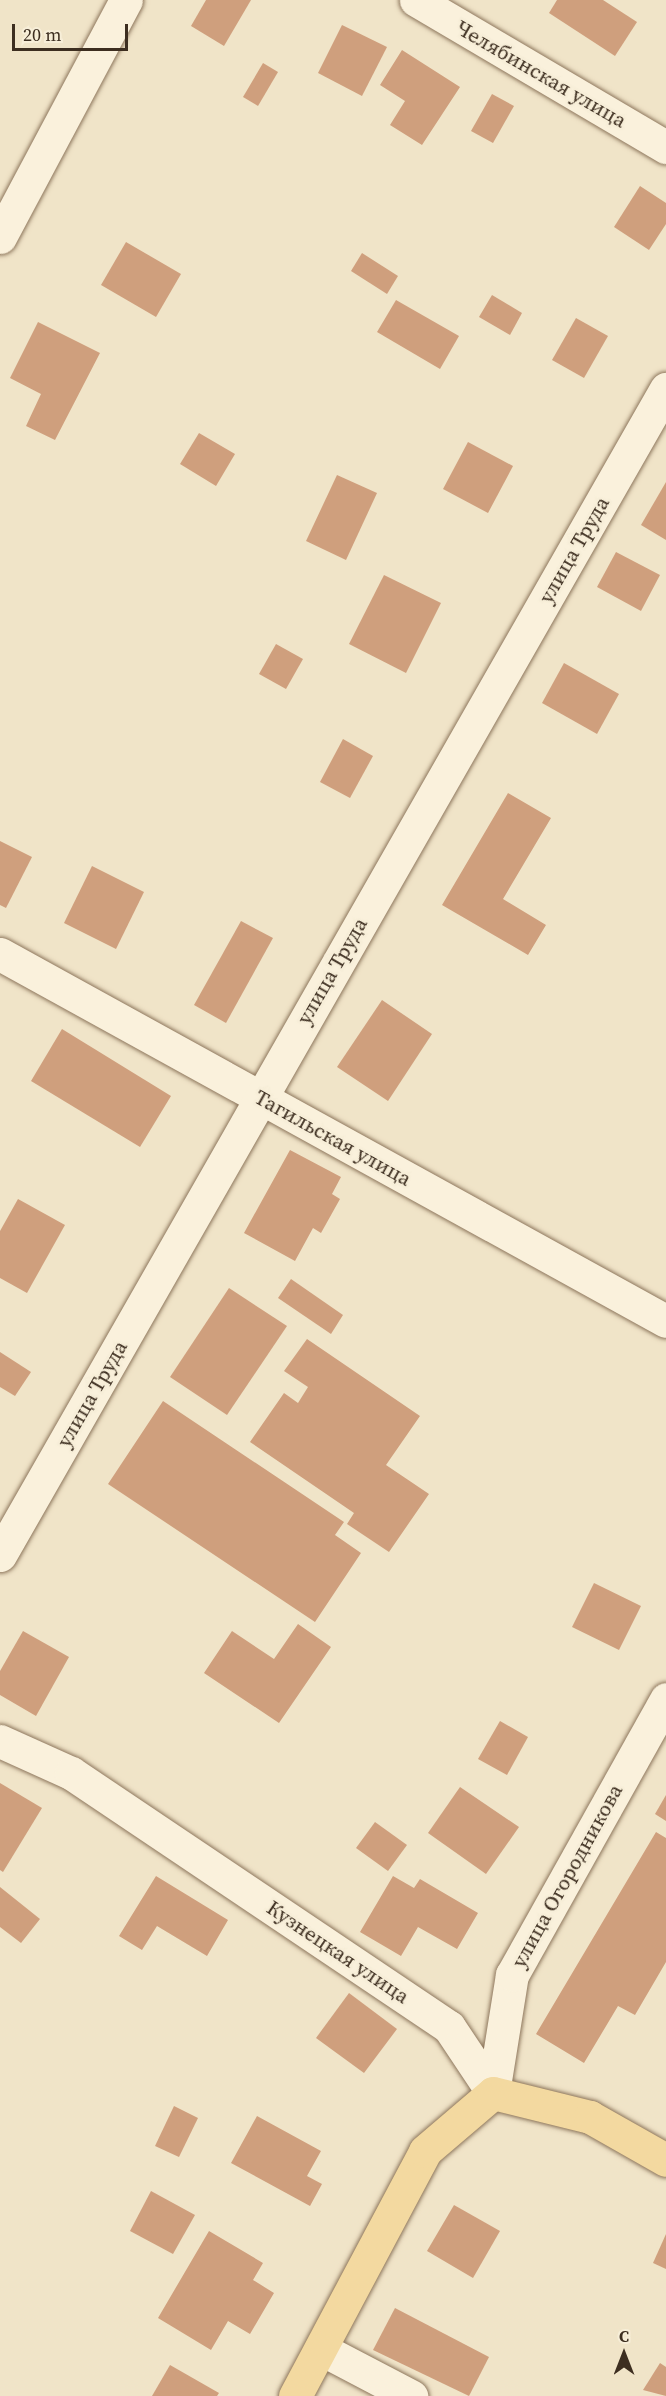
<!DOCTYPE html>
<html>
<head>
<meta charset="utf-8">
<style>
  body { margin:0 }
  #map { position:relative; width:666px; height:2396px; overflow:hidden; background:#f0e4c8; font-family:"Source Serif 4",serif }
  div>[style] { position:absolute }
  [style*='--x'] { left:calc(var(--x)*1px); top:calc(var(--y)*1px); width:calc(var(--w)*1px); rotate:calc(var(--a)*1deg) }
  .building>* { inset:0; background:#cf9f7d }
  .roads { filter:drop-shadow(0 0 2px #8d765c) drop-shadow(0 0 2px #8d765c) }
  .minor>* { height:33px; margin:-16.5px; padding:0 16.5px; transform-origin:16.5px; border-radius:16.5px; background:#faf1dc }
  .major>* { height:33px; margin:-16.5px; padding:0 16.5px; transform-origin:16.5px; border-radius:16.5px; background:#f3d9a0 }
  span { translate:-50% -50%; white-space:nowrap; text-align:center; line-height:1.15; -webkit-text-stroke:5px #f7eed8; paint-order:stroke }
  .street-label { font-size:21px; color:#3d2e20 }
  .north { position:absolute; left:594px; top:2324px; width:60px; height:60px; -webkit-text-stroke:4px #f7eed8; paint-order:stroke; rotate:0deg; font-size:16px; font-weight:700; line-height:24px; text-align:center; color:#3d2e20 }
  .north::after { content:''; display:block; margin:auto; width:21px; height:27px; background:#3d2e20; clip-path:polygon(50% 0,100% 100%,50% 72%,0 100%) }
  .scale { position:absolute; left:12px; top:24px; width:116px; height:27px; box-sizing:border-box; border:3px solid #3d2e20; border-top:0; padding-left:8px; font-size:18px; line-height:21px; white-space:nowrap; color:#3d2e20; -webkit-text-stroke:4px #f7eed8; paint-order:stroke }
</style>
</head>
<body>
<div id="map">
  <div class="building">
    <i style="clip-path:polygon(206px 0,251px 0,224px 46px,191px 26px)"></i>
    <i style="clip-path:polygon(557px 0,603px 0,637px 22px,615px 56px,549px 13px)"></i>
    <i style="clip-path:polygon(342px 25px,387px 47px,362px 96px,318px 73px)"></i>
    <i style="clip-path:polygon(402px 50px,460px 87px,422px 145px,390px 125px,405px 101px,380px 85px)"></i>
    <i style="clip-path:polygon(263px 63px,278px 72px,258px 106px,243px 97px)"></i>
    <i style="clip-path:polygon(492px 94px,514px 106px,493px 143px,471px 131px)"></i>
    <i style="clip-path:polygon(640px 186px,666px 203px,666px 224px,649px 250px,614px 227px)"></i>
    <i style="clip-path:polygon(126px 242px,181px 274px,156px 317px,101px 285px)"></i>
    <i style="clip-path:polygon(362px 253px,398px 276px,387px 294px,351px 271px)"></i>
    <i style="clip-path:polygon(492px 295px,522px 313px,510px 335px,479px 317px)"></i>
    <i style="clip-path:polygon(396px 300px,459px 336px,440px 369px,377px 332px)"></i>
    <i style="clip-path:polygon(576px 318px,608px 336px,584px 378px,552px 360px)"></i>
    <i style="clip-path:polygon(38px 322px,100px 353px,55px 440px,26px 426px,41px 394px,10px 378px)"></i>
    <i style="clip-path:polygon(199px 433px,235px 454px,216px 486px,180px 464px)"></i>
    <i style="clip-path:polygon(468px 442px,513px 466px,488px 513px,443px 489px)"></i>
    <i style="clip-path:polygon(337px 475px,377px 493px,346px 560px,306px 541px)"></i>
    <i style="clip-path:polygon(666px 482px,666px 540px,641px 525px)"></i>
    <i style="clip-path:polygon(616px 552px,660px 575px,641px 611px,597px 587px)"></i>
    <i style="clip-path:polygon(384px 575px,441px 603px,406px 673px,349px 644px)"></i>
    <i style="clip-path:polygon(276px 644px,303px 659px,286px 689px,259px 674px)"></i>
    <i style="clip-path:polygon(564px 663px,619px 694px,597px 734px,542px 703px)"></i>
    <i style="clip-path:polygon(343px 739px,373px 756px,350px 798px,320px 782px)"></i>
    <i style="clip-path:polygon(508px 793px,551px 818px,503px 899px,546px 925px,528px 955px,442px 905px)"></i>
    <i style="clip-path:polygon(0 841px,32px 857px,6px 908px,0 905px)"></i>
    <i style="clip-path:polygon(92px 866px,144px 892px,116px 949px,64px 923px)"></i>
    <i style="clip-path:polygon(241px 921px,273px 938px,226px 1023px,194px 1005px)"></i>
    <i style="clip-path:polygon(382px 1000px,432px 1034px,388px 1101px,337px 1067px)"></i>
    <i style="clip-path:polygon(62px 1029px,171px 1096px,140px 1147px,31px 1081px)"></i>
    <i style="clip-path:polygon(290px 1150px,341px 1177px,332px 1194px,340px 1199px,321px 1233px,313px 1228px,295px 1261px,244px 1233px)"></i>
    <i style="clip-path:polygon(18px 1199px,65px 1225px,27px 1293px,0 1278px,0 1231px)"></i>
    <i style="clip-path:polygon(291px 1279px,343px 1315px,331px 1334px,278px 1298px)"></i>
    <i style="clip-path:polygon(229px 1288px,287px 1326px,227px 1415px,170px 1377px)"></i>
    <i style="clip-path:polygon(307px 1339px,420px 1416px,386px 1465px,429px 1494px,389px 1552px,347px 1524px,354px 1513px,250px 1442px,284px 1393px,298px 1403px,308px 1387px,284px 1371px)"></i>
    <i style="clip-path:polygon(0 1352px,31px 1372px,15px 1396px,0 1387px)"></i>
    <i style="clip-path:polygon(163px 1401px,344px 1522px,335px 1535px,361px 1553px,315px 1622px,108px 1484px)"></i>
    <i style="clip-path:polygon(594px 1583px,641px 1606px,619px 1650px,572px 1627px)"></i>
    <i style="clip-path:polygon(298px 1624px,331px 1647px,279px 1723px,204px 1673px,232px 1631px,274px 1659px)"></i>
    <i style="clip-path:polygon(23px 1631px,69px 1657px,36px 1716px,0 1695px,0 1671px)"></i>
    <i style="clip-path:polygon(500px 1721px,528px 1737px,507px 1775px,478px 1759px)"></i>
    <i style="clip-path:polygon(0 1783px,42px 1808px,3px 1872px,0 1870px)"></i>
    <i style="clip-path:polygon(460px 1787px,519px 1827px,486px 1874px,428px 1833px)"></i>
    <i style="clip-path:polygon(666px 1795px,666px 1821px,655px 1814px)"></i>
    <i style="clip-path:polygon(375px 1822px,407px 1845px,388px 1871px,356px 1848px)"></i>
    <i style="clip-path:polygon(656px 1832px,666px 1838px,666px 1962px,635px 2015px,618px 2006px,584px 2063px,536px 2034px)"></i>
    <i style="clip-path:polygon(156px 1876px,228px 1920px,207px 1956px,157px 1926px,142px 1950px,119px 1936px)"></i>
    <i style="clip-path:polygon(393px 1876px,414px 1888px,420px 1879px,478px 1913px,457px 1949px,418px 1927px,401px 1956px,360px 1932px)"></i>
    <i style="clip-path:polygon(0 1887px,40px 1919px,21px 1943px,0 1927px)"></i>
    <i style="clip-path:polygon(349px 1993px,397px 2029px,364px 2073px,316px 2038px)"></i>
    <i style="clip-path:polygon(174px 2106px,198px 2118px,179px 2157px,155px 2146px)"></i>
    <i style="clip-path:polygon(257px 2116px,321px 2151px,307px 2176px,322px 2184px,310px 2206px,231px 2163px)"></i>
    <i style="clip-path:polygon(151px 2191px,195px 2215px,173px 2254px,130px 2231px)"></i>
    <i style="clip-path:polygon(454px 2205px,500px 2231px,473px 2278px,427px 2251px)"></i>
    <i style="clip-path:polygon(209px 2231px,263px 2263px,253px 2280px,274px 2293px,250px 2334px,228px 2321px,211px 2350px,158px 2318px)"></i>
    <i style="clip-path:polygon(666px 2234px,666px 2269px,653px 2263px)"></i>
    <i style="clip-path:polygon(395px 2308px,489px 2357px,469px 2396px,373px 2350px)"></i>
    <i style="clip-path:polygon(660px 2363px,666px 2367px,666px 2396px,643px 2390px)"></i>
    <i style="clip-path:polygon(170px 2365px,219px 2393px,217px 2396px,152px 2396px)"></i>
  </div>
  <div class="roads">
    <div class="minor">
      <i style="--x:416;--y:0;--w:290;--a:30.5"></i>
      <i style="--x:0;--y:237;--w:268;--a:-62"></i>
      <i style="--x:0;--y:954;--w:760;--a:28.86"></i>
      <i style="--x:0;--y:1555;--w:1343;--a:-60.27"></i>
      <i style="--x:0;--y:1741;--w:78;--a:24.3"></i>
      <i style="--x:71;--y:1773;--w:455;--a:33.9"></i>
      <i style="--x:449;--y:2027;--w:79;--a:56.3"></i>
      <i style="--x:493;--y:2093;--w:120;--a:-80.9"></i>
      <i style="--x:512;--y:1975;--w:316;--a:-60.8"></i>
      <i style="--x:321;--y:2349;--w:102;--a:27.6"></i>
    </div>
    <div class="major">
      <i style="--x:295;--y:2396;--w:277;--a:-62"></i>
      <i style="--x:425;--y:2151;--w:89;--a:-40.5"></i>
      <i style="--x:493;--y:2093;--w:100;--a:13.9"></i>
      <i style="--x:590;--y:2117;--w:87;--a:29.5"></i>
    </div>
  </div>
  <div class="street-label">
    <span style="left:541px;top:74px;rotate:30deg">Челябинская улица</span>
    <span style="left:574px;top:550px;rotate:-60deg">улица Труда</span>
    <span style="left:332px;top:971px;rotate:-60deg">улица Труда</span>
    <span style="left:333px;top:1138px;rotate:29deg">Тагильская улица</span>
    <span style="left:92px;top:1394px;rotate:-60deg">улица Труда</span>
    <span style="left:567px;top:1876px;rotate:-61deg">улица Огородникова</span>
    <span style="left:338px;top:1952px;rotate:34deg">Кузнецкая улица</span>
  </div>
  <div class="north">С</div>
  <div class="scale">20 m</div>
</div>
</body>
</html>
